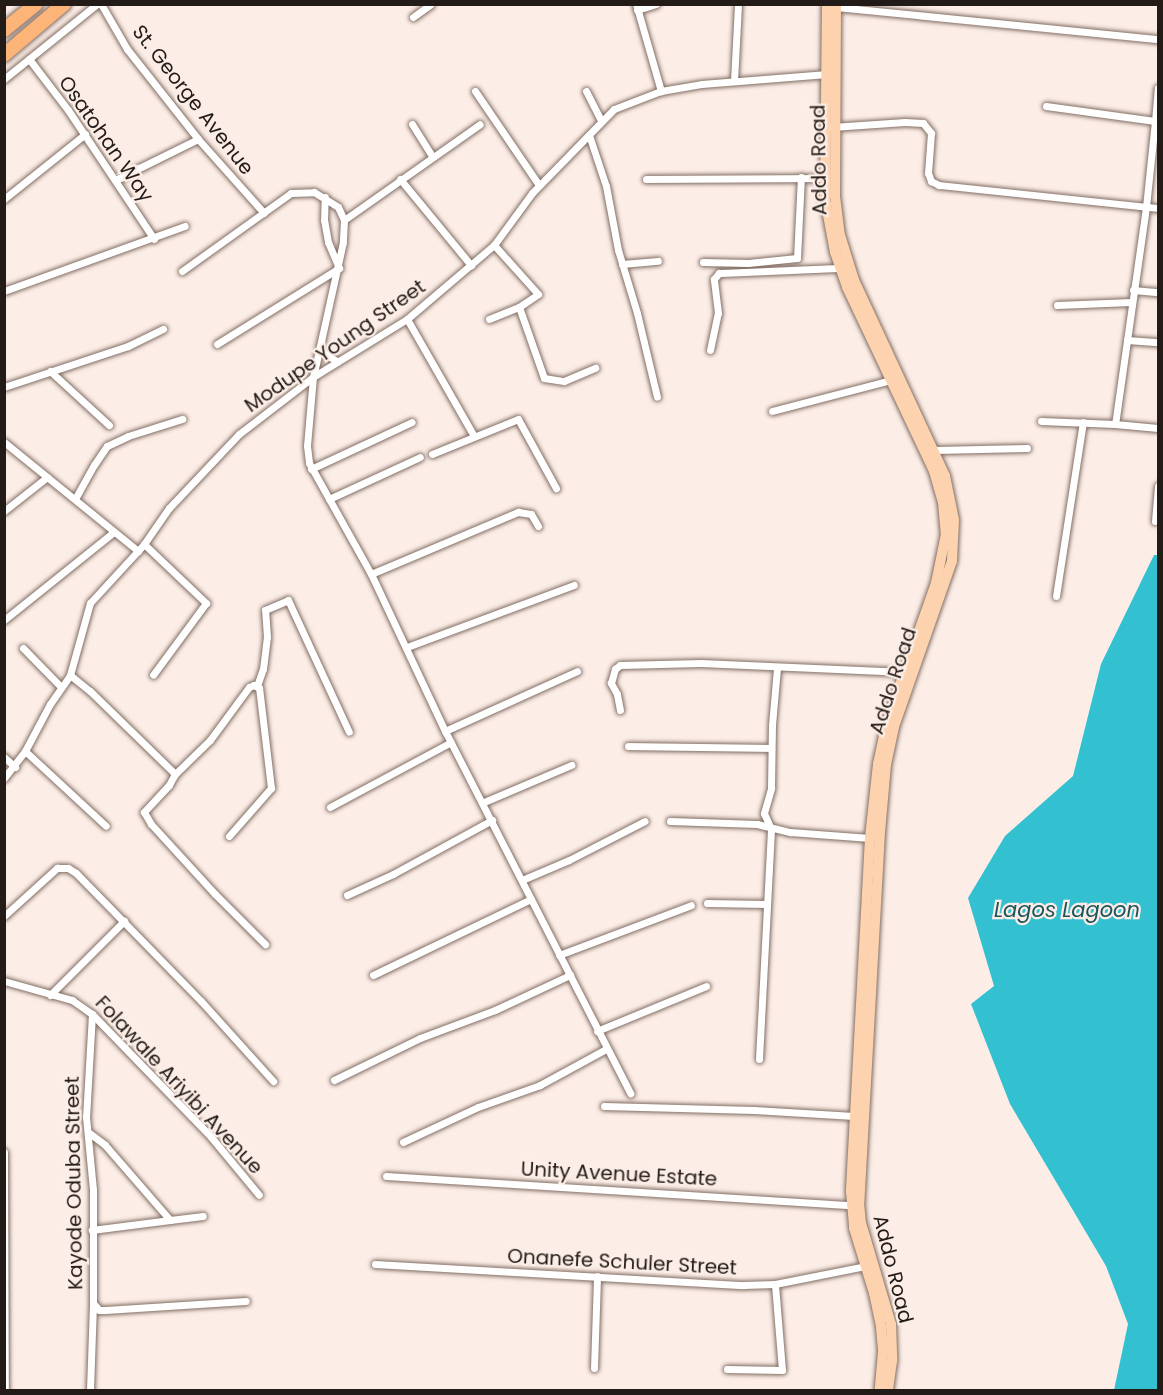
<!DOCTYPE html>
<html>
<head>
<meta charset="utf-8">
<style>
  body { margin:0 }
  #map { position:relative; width:1163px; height:1395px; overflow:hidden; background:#fceee7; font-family:Poppins,sans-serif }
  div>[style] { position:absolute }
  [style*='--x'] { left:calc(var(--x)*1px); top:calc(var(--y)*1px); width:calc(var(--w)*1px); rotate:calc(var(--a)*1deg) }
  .water>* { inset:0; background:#33c1d2 }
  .roads { filter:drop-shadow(0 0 2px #826e64) drop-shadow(0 0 2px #826e64) }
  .street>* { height:7px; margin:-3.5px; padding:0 3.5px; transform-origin:3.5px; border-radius:3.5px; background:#fff }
  .primary>* { height:10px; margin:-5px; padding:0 5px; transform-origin:5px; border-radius:5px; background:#fdd2af }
  .highway>* { height:14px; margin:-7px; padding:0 7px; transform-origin:7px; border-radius:7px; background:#fcb479 }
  span { translate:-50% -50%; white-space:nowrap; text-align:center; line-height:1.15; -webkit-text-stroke:4.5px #fceee7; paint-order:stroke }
  .street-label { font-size:20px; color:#231b17 }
  .water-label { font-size:21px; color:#1d555d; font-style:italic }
  .frame { position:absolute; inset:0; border:6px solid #231b17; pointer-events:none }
</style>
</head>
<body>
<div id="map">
  <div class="water">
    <i style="clip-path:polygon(1154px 555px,1158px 555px,1158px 1390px,1114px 1390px,1128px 1324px,1106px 1266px,1010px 1104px,971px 1004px,994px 986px,968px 898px,1005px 836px,1073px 776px,1101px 664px)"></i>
  </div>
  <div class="roads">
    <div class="street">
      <i style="--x:101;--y:4;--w:52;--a:60"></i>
      <i style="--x:127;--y:49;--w:115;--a:51.7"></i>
      <i style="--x:198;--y:139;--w:99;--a:48.3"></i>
      <i style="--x:636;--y:4;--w:91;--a:74"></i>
      <i style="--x:836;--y:7;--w:324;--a:5.7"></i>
      <i style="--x:637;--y:10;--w:20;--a:-18"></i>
      <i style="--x:413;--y:17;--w:22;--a:-36"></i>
      <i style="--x:29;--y:59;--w:64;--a:52.6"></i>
      <i style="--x:68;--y:110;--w:155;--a:56.3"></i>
      <i style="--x:4;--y:79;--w:119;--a:-38.9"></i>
      <i style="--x:734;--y:81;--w:77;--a:-87"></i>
      <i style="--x:475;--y:91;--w:114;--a:55.8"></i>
      <i style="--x:586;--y:91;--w:33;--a:63"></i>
      <i style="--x:1046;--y:106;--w:110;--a:7.8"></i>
      <i style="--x:1155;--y:121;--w:33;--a:-85"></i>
      <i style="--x:1155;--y:121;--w:86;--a:96"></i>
      <i style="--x:1146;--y:207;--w:219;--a:98.1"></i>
      <i style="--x:1115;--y:424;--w:43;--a:5.3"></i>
      <i style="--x:412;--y:124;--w:38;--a:58"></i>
      <i style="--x:832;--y:127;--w:73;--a:-3.9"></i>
      <i style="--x:905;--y:122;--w:18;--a:3"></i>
      <i style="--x:923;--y:123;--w:13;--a:51"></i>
      <i style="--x:931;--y:133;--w:40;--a:94.3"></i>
      <i style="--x:928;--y:173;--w:9;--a:69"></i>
      <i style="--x:931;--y:181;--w:9;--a:27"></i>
      <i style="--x:939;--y:185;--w:220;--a:6"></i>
      <i style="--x:589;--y:135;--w:54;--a:71.6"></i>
      <i style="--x:606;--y:186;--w:65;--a:79.4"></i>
      <i style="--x:618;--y:250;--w:66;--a:73.2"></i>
      <i style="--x:637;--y:313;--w:86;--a:76.6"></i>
      <i style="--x:117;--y:179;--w:90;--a:-26.3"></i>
      <i style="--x:400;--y:179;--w:112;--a:50.5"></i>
      <i style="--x:646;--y:179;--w:180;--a:-0.3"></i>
      <i style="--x:4;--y:199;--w:104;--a:-38.7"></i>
      <i style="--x:344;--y:220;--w:166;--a:-35.2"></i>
      <i style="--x:703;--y:262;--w:45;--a:1.3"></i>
      <i style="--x:748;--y:263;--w:49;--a:-5.8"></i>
      <i style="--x:797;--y:258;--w:81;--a:-87.2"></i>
      <i style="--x:622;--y:264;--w:36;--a:-5"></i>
      <i style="--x:182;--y:271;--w:134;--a:-35.6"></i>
      <i style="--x:291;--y:193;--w:23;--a:-2"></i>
      <i style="--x:314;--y:192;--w:28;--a:32"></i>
      <i style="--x:338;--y:207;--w:14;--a:65"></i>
      <i style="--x:344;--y:220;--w:22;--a:93"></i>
      <i style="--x:343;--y:242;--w:138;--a:102.5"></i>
      <i style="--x:313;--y:377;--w:69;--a:95"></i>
      <i style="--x:307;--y:446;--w:17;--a:83"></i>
      <i style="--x:309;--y:463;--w:127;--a:60.8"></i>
      <i style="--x:371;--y:574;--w:174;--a:64.8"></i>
      <i style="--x:445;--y:731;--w:407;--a:62.9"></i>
      <i style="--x:1133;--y:290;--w:25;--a:5"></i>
      <i style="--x:4;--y:291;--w:192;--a:-19.8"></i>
      <i style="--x:1057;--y:305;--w:74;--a:-2.3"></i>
      <i style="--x:519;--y:307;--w:75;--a:70.6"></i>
      <i style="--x:544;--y:378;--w:20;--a:9"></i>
      <i style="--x:564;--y:381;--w:34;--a:-23"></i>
      <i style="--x:407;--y:319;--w:135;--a:60.2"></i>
      <i style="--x:489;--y:319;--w:32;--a:-22"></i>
      <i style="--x:519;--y:307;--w:23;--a:-34"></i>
      <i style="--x:538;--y:294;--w:66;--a:-131.9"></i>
      <i style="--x:1127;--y:340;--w:31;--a:4"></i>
      <i style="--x:217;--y:344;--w:144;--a:-31.9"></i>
      <i style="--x:339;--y:268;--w:28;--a:-113"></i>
      <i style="--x:328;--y:242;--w:22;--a:-100"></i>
      <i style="--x:324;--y:220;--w:23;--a:-88"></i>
      <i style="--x:319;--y:350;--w:22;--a:32"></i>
      <i style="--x:710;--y:350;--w:38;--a:-78"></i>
      <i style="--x:718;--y:313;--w:34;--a:-97"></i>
      <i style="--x:714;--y:279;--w:8;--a:-50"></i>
      <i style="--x:719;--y:273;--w:121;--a:-2.4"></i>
      <i style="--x:50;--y:371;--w:80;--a:42.5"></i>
      <i style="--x:4;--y:387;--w:131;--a:-18.3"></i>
      <i style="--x:128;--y:346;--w:39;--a:-26"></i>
      <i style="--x:772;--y:411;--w:123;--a:-14.6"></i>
      <i style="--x:1041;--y:421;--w:74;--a:2.3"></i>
      <i style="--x:4;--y:442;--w:173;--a:39.1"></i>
      <i style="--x:934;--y:450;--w:93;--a:-1.2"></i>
      <i style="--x:432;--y:454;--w:93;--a:-22.1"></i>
      <i style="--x:518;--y:419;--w:79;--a:61.2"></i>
      <i style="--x:311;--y:469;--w:111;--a:-25"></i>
      <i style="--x:75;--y:499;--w:39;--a:-61"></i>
      <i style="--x:94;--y:465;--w:23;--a:-56"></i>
      <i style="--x:107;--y:446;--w:23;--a:-25"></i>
      <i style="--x:128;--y:436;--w:57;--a:-17.5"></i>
      <i style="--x:329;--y:499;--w:100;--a:-24.8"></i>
      <i style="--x:4;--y:511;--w:55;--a:-38.3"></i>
      <i style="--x:1155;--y:521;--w:35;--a:-85"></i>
      <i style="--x:144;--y:544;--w:86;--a:43.6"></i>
      <i style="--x:206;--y:603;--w:89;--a:126.4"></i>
      <i style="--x:371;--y:574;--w:160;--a:-22.9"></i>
      <i style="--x:518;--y:512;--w:13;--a:9"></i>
      <i style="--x:531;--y:514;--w:14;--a:60"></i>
      <i style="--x:1056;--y:596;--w:176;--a:-81.2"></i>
      <i style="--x:4;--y:620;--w:141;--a:-38.7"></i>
      <i style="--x:407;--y:647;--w:178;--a:-20.4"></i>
      <i style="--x:23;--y:648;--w:54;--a:45.7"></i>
      <i style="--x:70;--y:675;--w:26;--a:39"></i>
      <i style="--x:90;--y:691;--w:119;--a:44.3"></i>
      <i style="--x:257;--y:686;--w:18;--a:-71"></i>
      <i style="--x:263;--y:669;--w:32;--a:-83"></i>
      <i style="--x:267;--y:637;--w:27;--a:-94"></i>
      <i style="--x:265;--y:610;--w:25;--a:-23"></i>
      <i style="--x:288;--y:600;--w:145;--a:65.2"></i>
      <i style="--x:620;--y:710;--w:16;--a:-101"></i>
      <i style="--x:617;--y:694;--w:13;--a:-119"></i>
      <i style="--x:611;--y:683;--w:15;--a:-74"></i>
      <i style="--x:615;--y:669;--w:6;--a:-39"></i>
      <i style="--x:620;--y:665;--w:81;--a:-1.4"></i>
      <i style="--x:701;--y:663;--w:204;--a:2.5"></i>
      <i style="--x:445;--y:731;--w:145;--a:-24.4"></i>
      <i style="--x:628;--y:746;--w:143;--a:0.8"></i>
      <i style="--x:25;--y:751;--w:110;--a:42.8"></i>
      <i style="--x:4;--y:757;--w:15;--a:42"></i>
      <i style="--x:4;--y:778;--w:34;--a:-52"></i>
      <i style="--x:25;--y:751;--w:53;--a:-62"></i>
      <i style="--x:50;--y:704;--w:35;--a:-55"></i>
      <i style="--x:70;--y:675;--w:75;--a:-74.5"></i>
      <i style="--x:90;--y:603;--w:80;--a:-47.5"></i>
      <i style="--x:144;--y:544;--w:44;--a:-55.2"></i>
      <i style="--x:169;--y:508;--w:102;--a:-46.6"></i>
      <i style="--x:239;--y:434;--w:93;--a:-37.6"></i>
      <i style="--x:313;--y:377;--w:110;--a:-31.7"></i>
      <i style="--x:407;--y:319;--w:114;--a:-40.4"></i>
      <i style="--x:494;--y:245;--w:64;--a:-53.8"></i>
      <i style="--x:532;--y:193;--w:117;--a:-45.7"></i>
      <i style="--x:614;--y:109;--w:50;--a:-21"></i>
      <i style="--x:661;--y:91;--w:42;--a:-9.7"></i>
      <i style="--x:702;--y:84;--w:125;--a:-4.6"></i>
      <i style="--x:484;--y:802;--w:95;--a:-23"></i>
      <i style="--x:330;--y:807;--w:137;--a:-28.2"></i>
      <i style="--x:670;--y:821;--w:87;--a:2"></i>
      <i style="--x:757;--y:824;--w:34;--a:14"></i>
      <i style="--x:790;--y:832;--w:80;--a:4.3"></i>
      <i style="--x:229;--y:836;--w:64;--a:-48.8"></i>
      <i style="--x:271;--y:788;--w:101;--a:-96.8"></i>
      <i style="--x:259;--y:688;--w:6;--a:-149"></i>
      <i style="--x:254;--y:685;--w:5;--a:158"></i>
      <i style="--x:249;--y:687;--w:66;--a:126.3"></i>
      <i style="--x:210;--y:740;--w:49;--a:135.8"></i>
      <i style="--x:175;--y:774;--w:13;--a:119"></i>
      <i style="--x:169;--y:785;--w:37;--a:133"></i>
      <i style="--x:144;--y:812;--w:14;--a:60"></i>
      <i style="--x:151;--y:824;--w:95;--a:47.6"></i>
      <i style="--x:215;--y:894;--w:71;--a:45"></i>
      <i style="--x:522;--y:880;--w:51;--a:-23.1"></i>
      <i style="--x:569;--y:860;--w:85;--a:-27.2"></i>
      <i style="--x:347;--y:895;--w:51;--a:-24.5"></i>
      <i style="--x:393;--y:874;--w:113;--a:-28.6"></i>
      <i style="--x:707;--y:903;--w:59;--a:1"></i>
      <i style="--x:4;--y:916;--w:72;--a:-42.2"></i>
      <i style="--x:57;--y:868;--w:11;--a:0"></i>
      <i style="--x:68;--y:868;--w:9;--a:32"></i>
      <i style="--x:76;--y:873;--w:179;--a:45.7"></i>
      <i style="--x:201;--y:1001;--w:108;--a:48"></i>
      <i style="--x:559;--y:955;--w:141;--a:-20.7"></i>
      <i style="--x:373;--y:975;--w:175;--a:-25.7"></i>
      <i style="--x:4;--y:981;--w:71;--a:15.6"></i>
      <i style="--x:72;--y:1000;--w:24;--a:35"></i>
      <i style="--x:92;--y:1014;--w:171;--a:45.9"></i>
      <i style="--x:211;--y:1137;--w:75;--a:50.4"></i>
      <i style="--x:50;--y:995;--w:105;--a:-45"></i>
      <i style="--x:92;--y:1014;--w:103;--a:93.3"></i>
      <i style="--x:86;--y:1117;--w:73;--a:84.5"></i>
      <i style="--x:93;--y:1190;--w:113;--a:90"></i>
      <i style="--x:93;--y:1303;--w:9;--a:49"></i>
      <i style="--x:99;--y:1310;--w:6;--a:0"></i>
      <i style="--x:105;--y:1310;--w:141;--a:-3.7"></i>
      <i style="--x:597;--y:1031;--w:118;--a:-22.4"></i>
      <i style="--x:759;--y:1059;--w:230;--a:-87"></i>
      <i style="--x:771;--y:829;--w:17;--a:-114"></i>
      <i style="--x:764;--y:813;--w:26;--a:-74"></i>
      <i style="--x:771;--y:788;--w:63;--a:-89.1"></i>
      <i style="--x:772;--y:725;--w:57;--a:-85"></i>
      <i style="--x:334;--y:1080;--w:96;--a:-26"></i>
      <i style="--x:420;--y:1038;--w:80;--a:-20.5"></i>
      <i style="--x:495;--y:1010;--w:83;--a:-25"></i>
      <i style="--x:604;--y:1106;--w:150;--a:1.5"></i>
      <i style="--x:754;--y:1110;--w:100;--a:3.4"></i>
      <i style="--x:88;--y:1132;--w:21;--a:37"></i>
      <i style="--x:105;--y:1145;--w:99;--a:49.1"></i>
      <i style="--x:170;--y:1220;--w:79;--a:172.7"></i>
      <i style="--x:403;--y:1142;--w:83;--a:-25"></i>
      <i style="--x:478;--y:1107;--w:66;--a:-19.5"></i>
      <i style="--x:540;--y:1085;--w:75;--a:-28.6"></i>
      <i style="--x:4;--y:1152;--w:238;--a:89.8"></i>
      <i style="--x:386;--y:1176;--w:466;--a:3.6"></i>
      <i style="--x:170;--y:1220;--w:33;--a:-7"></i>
      <i style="--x:375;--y:1264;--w:369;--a:3.3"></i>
      <i style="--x:743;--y:1285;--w:32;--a:-2"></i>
      <i style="--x:775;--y:1284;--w:93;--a:-11.2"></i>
      <i style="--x:594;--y:1368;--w:92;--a:-88.1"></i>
      <i style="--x:727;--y:1369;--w:55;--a:1"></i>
      <i style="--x:782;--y:1370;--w:86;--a:-94.7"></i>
      <i style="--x:90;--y:1390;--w:87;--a:-88"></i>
    </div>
    <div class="primary">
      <i style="--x:827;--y:4;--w:195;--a:90.6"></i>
      <i style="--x:825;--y:199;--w:54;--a:79.3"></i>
      <i style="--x:835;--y:252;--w:37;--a:71"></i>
      <i style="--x:847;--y:287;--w:204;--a:64.7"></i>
      <i style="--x:934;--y:471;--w:32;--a:74"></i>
      <i style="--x:943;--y:502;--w:32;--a:85"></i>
      <i style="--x:946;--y:534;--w:50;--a:101.5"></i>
      <i style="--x:936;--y:583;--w:147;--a:109.4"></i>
      <i style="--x:887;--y:722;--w:43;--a:102.1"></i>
      <i style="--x:878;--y:764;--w:74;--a:96.2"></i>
      <i style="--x:870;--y:838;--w:354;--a:93.1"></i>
      <i style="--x:851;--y:1191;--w:37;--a:85"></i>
      <i style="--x:854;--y:1228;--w:68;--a:72.9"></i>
      <i style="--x:874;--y:1293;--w:35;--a:78"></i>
      <i style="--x:881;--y:1327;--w:25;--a:85"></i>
      <i style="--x:883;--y:1352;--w:38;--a:95"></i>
      <i style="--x:836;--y:4;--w:192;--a:90.3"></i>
      <i style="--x:835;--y:196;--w:39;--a:83"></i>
      <i style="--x:840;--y:235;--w:47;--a:72.7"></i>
      <i style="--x:854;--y:280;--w:216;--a:65.1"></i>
      <i style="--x:945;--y:476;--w:45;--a:78.4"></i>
      <i style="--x:954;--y:520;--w:41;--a:92.8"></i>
      <i style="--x:952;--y:561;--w:176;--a:109.3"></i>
      <i style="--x:894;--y:727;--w:38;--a:102"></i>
      <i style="--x:886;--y:764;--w:68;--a:95"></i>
      <i style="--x:880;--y:832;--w:371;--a:93.2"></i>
      <i style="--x:859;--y:1202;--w:21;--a:85"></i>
      <i style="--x:861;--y:1223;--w:105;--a:73.5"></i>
      <i style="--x:891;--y:1324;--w:37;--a:88"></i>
      <i style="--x:892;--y:1361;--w:29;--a:98"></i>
    </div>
    <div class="highway">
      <i style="--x:4;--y:30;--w:41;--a:-39.1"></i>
      <i style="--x:4;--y:55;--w:79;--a:-40.4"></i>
    </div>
  </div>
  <div class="street-label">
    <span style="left:193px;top:100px;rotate:52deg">St. George Avenue</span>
    <span style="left:106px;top:139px;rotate:55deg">Osatohan Way</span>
    <span style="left:819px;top:160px;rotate:-91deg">Addo Road</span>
    <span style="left:335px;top:346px;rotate:-35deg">Modupe Young Street</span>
    <span style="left:893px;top:681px;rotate:-72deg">Addo Road</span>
    <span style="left:179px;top:1085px;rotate:47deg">Folawale Ariyibi Avenue</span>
    <span style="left:619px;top:1174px;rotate:3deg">Unity Avenue Estate</span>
    <span style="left:74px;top:1183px;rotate:-91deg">Kayode Oduba Street</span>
    <span style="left:622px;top:1262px;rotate:3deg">Onanefe Schuler Street</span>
    <span style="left:893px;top:1269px;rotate:76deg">Addo Road</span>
  </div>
  <div class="water-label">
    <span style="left:1067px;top:910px">Lagos Lagoon</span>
  </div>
  <div class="frame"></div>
</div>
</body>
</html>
